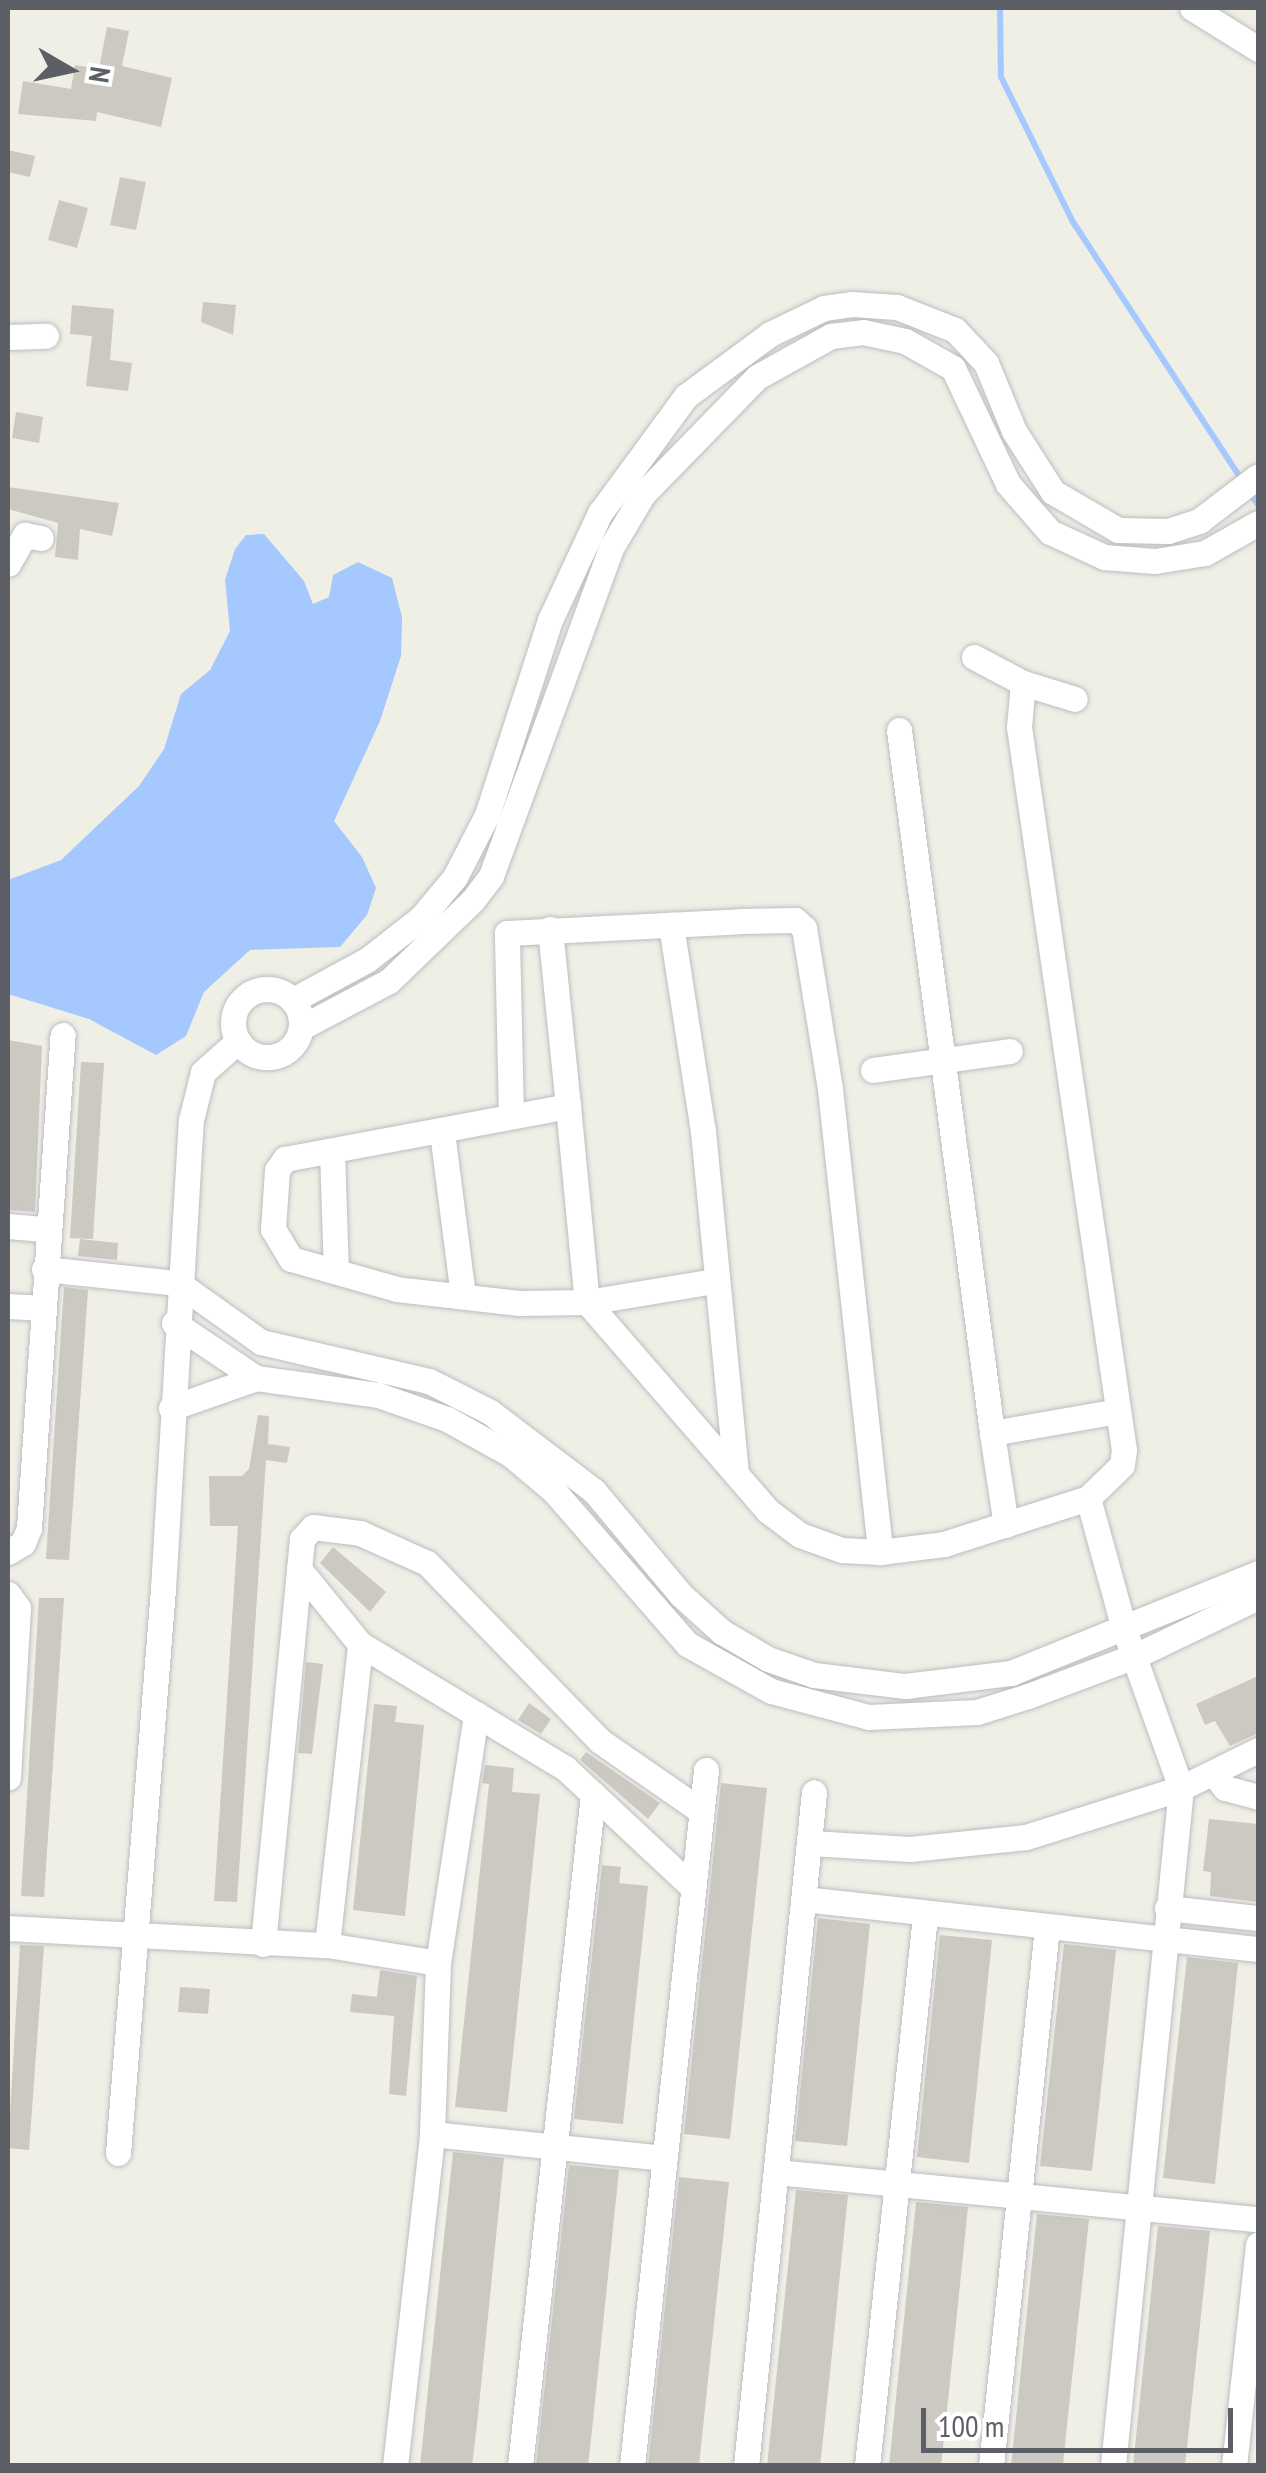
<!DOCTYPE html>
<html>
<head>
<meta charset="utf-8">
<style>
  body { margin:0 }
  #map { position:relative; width:1266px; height:2473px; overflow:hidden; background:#f0efe5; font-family:"PT Sans Narrow",sans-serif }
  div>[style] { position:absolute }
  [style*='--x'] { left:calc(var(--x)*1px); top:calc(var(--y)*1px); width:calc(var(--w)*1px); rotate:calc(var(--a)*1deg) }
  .water>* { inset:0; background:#a5c8ff }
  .stream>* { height:6px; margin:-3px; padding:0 3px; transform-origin:3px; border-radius:3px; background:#a5c8ff }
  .building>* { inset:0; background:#cbc9c2 }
  .roads { filter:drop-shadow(0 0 2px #bcbdc4) drop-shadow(0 0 2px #bcbdc4) }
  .minor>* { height:25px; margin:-12.5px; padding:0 12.5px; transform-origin:12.5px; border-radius:12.5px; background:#fff }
  .minor>.ring { margin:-12.5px; padding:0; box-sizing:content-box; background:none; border:25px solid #fff; border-radius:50% }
  span { translate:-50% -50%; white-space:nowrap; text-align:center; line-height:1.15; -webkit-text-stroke:8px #fff; paint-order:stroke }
  .frame { position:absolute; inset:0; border:10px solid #5c5f66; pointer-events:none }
  .north { position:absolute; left:20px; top:20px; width:100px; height:100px; -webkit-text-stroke:8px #fff; paint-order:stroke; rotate:99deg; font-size:28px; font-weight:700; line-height:40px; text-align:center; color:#5c5f66 }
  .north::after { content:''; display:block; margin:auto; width:35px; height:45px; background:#5c5f66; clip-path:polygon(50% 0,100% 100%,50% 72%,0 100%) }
  .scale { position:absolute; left:921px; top:2408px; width:312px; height:45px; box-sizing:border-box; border:5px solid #5c5f66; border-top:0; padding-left:12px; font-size:30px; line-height:35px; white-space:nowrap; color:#5c5f66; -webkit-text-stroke:8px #fff; paint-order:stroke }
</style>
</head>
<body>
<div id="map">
  <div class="water">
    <i style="clip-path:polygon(264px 534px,304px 581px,313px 604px,329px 597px,333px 575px,358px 562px,392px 578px,402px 617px,401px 656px,380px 721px,334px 821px,362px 857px,376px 888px,367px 915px,340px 947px,250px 950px,204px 992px,186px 1036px,156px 1055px,89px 1019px,8px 994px,8px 880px,61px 860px,139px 786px,164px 749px,181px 694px,210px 670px,230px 631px,225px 580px,235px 549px,246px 535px)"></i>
  </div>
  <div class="stream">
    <i style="--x:1000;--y:8;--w:69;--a:89.2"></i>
    <i style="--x:1001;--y:77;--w:162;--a:63.6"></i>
    <i style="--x:1073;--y:222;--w:307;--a:56.8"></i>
    <i style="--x:1248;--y:490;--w:18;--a:56"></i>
  </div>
  <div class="building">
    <i style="clip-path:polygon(107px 27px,129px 31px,122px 66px,172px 78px,161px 127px,97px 112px,96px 121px,18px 114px,23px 81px,71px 89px,75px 65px,99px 69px)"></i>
    <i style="clip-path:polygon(8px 150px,35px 156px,30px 177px,8px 172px)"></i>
    <i style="clip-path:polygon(120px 177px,146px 182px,136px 230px,110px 225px)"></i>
    <i style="clip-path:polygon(59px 200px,88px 208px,77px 248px,48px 240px)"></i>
    <i style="clip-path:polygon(203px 302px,236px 305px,233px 335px,201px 322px)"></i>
    <i style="clip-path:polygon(72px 305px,114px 309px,110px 360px,132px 363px,128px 391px,86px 386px,92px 336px,70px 334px)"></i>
    <i style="clip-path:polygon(16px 412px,43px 417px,39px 443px,12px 438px)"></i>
    <i style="clip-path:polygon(8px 487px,119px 503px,112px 536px,80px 529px,78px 560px,55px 557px,58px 523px,8px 509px)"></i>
    <i style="clip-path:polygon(8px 1040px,42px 1046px,35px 1212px,8px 1210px)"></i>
    <i style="clip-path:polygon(81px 1062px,104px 1063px,93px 1239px,70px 1238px)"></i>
    <i style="clip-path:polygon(80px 1239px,118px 1243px,117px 1260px,78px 1256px)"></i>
    <i style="clip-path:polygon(64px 1287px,88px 1290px,69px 1560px,46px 1559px)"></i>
    <i style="clip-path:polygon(258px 1415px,269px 1416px,268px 1444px,290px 1447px,287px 1463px,266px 1460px,237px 1902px,214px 1901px,238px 1526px,210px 1526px,209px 1476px,242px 1476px,249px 1469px)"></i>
    <i style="clip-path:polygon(333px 1547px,386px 1592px,370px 1612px,320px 1563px)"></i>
    <i style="clip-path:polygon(39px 1598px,64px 1598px,44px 1897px,21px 1896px)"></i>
    <i style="clip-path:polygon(306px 1662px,323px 1664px,312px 1754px,298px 1753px)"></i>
    <i style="clip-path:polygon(1258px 1676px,1258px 1733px,1230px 1746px,1215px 1721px,1205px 1725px,1196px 1704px)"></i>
    <i style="clip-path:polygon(529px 1703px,551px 1719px,541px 1734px,518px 1720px)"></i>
    <i style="clip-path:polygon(374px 1704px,397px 1706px,395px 1722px,424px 1725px,405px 1916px,353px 1910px)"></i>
    <i style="clip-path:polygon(586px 1752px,660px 1803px,648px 1819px,580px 1760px)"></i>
    <i style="clip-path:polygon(485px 1765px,514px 1768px,512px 1792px,540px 1794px,507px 2112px,455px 2107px,489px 1784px,482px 1783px)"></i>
    <i style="clip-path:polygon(721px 1783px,767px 1788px,730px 2139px,684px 2134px)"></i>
    <i style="clip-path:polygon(1209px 1819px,1258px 1824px,1258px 1902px,1210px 1896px,1211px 1872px,1203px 1871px)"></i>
    <i style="clip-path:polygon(602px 1865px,621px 1867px,619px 1883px,648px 1886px,623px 2124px,574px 2119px)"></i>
    <i style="clip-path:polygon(818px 1918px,870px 1924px,847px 2146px,795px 2141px)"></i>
    <i style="clip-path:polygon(940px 1935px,992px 1940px,969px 2163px,917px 2157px)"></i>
    <i style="clip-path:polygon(1064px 1944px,1116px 1950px,1092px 2171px,1040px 2166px)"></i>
    <i style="clip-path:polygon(20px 1945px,44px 1946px,29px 2150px,8px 2148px)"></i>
    <i style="clip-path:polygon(1187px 1957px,1238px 1963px,1215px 2184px,1163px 2178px)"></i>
    <i style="clip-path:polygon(380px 1970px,417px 1976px,406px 2096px,389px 2094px,394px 2016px,350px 2012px,352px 1994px,377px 1997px)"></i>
    <i style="clip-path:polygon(180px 1987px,210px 1989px,208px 2014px,178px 2012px)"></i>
    <i style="clip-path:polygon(453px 2152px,504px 2158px,477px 2425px,472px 2466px,420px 2466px)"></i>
    <i style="clip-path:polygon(569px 2165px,619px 2170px,593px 2421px,588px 2466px,536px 2466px)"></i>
    <i style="clip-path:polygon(679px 2177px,729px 2182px,702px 2437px,699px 2466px,648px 2466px)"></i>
    <i style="clip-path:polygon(796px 2190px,848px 2195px,828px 2393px,820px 2466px,767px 2466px)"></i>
    <i style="clip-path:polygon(916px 2202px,968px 2207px,948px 2401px,941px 2466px,889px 2466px)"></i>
    <i style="clip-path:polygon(1037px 2214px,1089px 2219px,1066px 2435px,1063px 2466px,1011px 2466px)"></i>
    <i style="clip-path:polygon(1158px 2226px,1210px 2231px,1185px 2466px,1133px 2466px)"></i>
  </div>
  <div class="roads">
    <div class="minor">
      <i style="--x:1192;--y:8;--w:78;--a:31.8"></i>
      <i style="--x:8;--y:337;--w:38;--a:-2"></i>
      <i style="--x:8;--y:564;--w:34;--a:-60"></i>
      <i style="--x:25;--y:535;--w:16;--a:11"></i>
      <i style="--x:974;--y:657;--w:55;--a:28"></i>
      <i style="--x:1023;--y:683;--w:44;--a:95.2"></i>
      <i style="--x:1019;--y:727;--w:731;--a:81.74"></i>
      <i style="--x:1124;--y:1450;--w:15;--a:98"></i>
      <i style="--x:1122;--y:1465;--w:47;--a:135.9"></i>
      <i style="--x:1088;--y:1498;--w:136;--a:74.6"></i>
      <i style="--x:1124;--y:1629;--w:169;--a:70.3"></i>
      <i style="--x:1181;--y:1788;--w:681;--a:95.73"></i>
      <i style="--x:1023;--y:683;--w:54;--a:17.1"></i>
      <i style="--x:899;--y:730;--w:709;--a:82.46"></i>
      <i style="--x:671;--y:925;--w:208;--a:81.2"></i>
      <i style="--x:703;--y:1131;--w:342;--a:84.5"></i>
      <i style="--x:550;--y:929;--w:178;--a:84.2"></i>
      <i class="ring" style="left:233px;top:989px;width:43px;height:43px"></i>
      <i style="--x:293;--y:1000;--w:84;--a:-28.4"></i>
      <i style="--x:367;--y:960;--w:68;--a:-37.9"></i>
      <i style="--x:421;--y:918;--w:53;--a:-50.3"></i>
      <i style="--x:455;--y:877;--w:70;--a:-62.7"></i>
      <i style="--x:487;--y:815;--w:205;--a:-72.1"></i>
      <i style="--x:550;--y:620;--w:118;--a:-65"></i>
      <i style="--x:600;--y:513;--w:145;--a:-53.7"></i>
      <i style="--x:686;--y:396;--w:104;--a:-36.4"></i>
      <i style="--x:770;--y:334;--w:60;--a:-25.7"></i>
      <i style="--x:824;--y:308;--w:27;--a:-8"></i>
      <i style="--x:851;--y:304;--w:46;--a:3.7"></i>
      <i style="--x:897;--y:307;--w:62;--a:21.6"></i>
      <i style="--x:955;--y:330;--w:45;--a:46.8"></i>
      <i style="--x:986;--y:363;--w:74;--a:67.6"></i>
      <i style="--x:1014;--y:431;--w:72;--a:57.4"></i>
      <i style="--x:1053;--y:492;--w:75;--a:30.3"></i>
      <i style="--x:1118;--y:530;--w:50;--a:1.1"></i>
      <i style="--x:1168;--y:531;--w:33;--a:-18"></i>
      <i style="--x:1199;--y:521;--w:74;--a:-37.3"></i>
      <i style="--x:302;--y:1027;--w:98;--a:-27.9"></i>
      <i style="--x:389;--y:981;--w:117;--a:-44"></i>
      <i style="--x:473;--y:900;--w:30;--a:-53"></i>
      <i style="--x:491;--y:876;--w:351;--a:-69.9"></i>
      <i style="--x:612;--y:546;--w:61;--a:-59.2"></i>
      <i style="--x:643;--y:494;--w:163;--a:-45.7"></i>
      <i style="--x:757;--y:377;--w:85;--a:-29"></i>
      <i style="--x:831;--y:336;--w:32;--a:-7"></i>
      <i style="--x:863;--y:332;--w:43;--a:12.1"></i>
      <i style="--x:905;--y:341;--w:55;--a:29.4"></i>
      <i style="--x:953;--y:368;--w:128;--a:64.6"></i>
      <i style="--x:1008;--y:484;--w:64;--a:48.8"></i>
      <i style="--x:1050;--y:532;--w:60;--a:24.8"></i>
      <i style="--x:1104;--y:557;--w:51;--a:4.5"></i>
      <i style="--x:1155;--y:561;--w:51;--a:-9.1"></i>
      <i style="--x:1205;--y:553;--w:61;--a:-29.5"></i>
      <i style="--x:873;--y:1070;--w:138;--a:-7.9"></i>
      <i style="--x:511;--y:1115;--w:182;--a:-91.3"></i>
      <i style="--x:507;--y:933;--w:234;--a:-2.9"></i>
      <i style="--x:741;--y:921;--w:54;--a:-1.1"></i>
      <i style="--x:795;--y:920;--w:12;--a:42"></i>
      <i style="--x:804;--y:928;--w:163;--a:80.8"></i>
      <i style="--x:830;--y:1089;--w:466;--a:83.8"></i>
      <i style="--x:442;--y:1132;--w:165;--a:82.7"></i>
      <i style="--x:332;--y:1152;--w:119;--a:88.1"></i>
      <i style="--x:8;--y:1226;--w:38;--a:5"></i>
      <i style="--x:44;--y:1269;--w:135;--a:6"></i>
      <i style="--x:178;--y:1283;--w:102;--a:35.4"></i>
      <i style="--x:261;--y:1342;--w:172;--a:13.1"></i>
      <i style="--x:429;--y:1381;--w:68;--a:26.9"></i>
      <i style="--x:490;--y:1412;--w:131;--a:37.2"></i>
      <i style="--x:594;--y:1491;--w:136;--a:50.1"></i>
      <i style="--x:681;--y:1595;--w:55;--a:42.1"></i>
      <i style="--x:722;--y:1632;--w:53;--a:30.4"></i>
      <i style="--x:768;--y:1659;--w:49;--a:19.2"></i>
      <i style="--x:814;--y:1675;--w:92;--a:6.9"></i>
      <i style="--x:905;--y:1686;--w:107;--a:-7"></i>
      <i style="--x:1011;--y:1673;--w:266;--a:-22"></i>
      <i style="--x:714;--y:1281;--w:129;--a:170.6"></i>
      <i style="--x:587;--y:1302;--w:68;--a:179.2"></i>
      <i style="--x:519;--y:1303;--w:123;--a:-173.5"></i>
      <i style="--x:397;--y:1289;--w:110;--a:-164.2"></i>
      <i style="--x:291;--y:1259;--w:35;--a:-121"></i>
      <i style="--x:273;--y:1229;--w:59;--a:-86.1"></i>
      <i style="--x:277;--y:1170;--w:14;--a:-54"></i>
      <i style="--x:285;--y:1159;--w:288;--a:-10.6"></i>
      <i style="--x:568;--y:1106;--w:197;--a:84.5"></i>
      <i style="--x:587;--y:1302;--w:276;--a:49.1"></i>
      <i style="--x:768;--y:1511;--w:40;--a:37"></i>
      <i style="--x:800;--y:1535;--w:45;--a:19.7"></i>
      <i style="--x:842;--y:1550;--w:38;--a:3"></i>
      <i style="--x:880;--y:1552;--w:64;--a:-7.1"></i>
      <i style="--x:944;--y:1544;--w:151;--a:-17.7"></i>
      <i style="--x:8;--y:1306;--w:33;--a:3"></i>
      <i style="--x:174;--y:1323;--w:99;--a:33.9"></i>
      <i style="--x:171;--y:1408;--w:90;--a:-19.4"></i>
      <i style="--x:256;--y:1378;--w:123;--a:7.9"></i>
      <i style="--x:378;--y:1395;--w:73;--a:19.2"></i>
      <i style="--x:447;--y:1419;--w:72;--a:29.1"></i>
      <i style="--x:510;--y:1454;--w:57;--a:40.1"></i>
      <i style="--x:554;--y:1491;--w:203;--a:49"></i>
      <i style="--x:687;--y:1644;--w:96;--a:29.2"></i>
      <i style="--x:771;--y:1691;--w:101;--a:14.9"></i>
      <i style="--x:869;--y:1717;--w:108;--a:-2.7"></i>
      <i style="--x:977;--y:1712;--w:53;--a:-17.4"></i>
      <i style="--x:1028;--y:1696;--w:114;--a:-20.5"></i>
      <i style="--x:1135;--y:1656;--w:136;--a:-25.6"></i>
      <i style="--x:1006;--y:1525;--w:93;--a:-98.7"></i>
      <i style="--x:992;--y:1433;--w:128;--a:-9.9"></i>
      <i style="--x:8;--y:1552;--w:17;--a:-31"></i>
      <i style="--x:23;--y:1543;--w:16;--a:-68"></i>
      <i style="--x:29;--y:1528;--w:494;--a:-86.1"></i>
      <i style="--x:299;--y:1569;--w:97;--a:50.9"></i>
      <i style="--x:360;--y:1644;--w:240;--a:31.2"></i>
      <i style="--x:565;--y:1768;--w:173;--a:43.1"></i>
      <i style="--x:8;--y:1594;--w:17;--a:54"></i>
      <i style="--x:18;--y:1608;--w:170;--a:93.4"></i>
      <i style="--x:1213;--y:1773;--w:19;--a:51"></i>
      <i style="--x:1225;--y:1788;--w:34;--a:15"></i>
      <i style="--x:811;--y:1843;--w:99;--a:3.5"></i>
      <i style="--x:910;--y:1849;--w:117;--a:-5.9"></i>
      <i style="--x:1026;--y:1837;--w:163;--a:-17.5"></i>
      <i style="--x:1181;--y:1788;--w:86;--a:-26.3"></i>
      <i style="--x:804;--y:1899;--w:457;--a:6.3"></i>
      <i style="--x:1167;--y:1908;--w:92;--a:6.3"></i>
      <i style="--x:8;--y:1928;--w:319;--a:3.1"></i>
      <i style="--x:327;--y:1945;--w:112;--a:9.2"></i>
      <i style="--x:263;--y:1944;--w:407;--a:-84.5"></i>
      <i style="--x:302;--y:1539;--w:16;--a:-47"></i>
      <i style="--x:313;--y:1527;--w:47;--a:7.3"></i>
      <i style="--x:360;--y:1533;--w:73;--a:24.1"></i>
      <i style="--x:427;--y:1563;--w:248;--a:45.8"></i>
      <i style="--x:600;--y:1741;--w:123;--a:34.7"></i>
      <i style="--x:327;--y:1945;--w:303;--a:-83.7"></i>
      <i style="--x:432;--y:2134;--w:233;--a:5.9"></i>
      <i style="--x:118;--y:2153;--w:566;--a:-85.44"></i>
      <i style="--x:163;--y:1589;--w:470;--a:-86.6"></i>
      <i style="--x:191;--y:1120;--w:49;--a:-76"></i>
      <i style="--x:203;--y:1072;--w:47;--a:-41.5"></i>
      <i style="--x:776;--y:2172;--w:484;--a:5.6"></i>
      <i style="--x:395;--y:2466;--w:334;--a:-83.6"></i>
      <i style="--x:432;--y:2134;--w:171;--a:-88"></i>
      <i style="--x:438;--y:1963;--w:252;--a:-81.3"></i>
      <i style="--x:520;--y:2466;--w:676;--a:-83.8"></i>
      <i style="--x:632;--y:2466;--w:700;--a:-83.93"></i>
      <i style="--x:746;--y:2466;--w:677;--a:-84.24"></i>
      <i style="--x:867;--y:2466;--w:553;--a:-83.98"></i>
      <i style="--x:991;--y:2466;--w:542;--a:-84.07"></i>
      <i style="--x:1234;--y:2466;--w:223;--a:-83.8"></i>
    </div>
  </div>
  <div class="frame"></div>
  <div class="north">N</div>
  <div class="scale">100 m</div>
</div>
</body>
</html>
